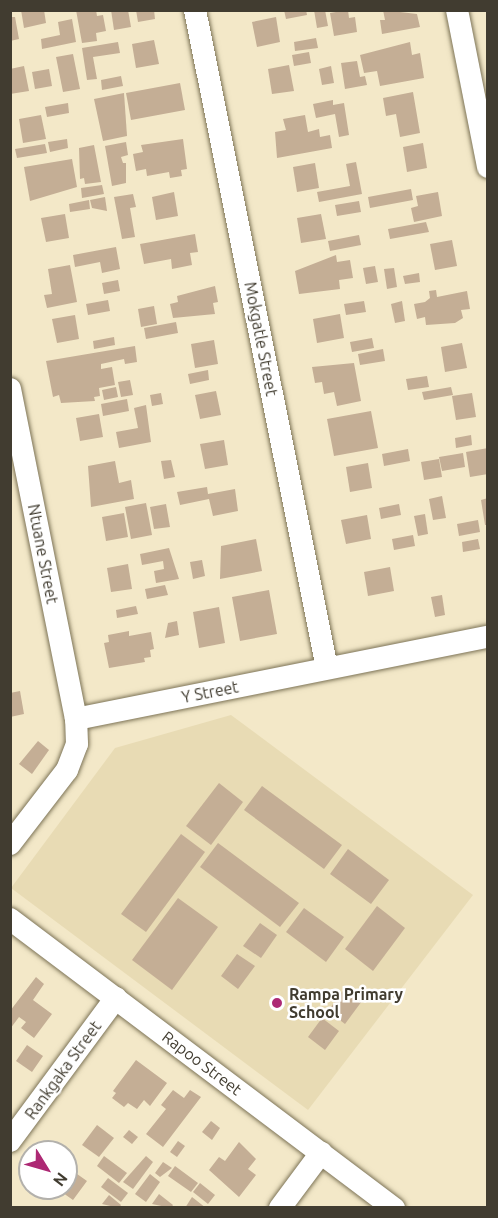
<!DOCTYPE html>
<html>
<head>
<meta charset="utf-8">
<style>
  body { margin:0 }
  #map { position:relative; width:498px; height:1218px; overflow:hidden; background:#f3e8c8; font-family:Ubuntu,sans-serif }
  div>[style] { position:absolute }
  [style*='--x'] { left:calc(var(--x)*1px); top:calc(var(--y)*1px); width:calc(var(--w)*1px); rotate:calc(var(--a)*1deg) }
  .built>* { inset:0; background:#e8dbb4 }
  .building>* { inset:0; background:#c4ae95 }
  .roads { filter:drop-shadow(0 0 2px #7d7457) drop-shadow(0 0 2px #7d7457) }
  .street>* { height:22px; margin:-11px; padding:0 11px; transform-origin:11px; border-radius:11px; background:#fff }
  .dots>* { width:16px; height:16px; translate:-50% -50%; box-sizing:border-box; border:3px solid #fff; border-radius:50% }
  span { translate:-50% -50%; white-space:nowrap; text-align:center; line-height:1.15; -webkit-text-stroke:5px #fff; paint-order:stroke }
  .street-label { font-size:16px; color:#413c30 }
  .poi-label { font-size:16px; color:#413c30; font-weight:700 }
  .left { translate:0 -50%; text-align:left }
  .frame { position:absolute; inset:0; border:12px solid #413c30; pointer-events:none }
  .north { position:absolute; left:18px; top:1140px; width:60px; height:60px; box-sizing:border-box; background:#fff; border:2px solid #b3b1ac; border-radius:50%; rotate:127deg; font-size:16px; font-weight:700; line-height:24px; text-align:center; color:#413c30 }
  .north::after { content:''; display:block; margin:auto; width:21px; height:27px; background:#ad2974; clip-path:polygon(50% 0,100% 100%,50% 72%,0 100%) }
</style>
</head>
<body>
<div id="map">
  <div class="built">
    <i style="clip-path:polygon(231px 715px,473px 895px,308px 1110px,11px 888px,115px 748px)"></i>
  </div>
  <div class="building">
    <i style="clip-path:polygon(21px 10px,44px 10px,46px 23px,24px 28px)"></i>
    <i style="clip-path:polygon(76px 10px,96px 10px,97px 16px,103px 15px,106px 31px,96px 33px,97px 41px,82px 43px)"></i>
    <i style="clip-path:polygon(111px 10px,128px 10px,131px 27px,114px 30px)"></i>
    <i style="clip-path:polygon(136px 10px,154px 10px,155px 19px,138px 22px)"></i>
    <i style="clip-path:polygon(284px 10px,306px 10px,307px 15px,286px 19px)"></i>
    <i style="clip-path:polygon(314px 10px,325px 10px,328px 26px,317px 28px)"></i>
    <i style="clip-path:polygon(348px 10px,349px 18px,355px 17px,357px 32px,334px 36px,330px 13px)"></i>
    <i style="clip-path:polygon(383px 10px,417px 14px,420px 27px,382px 34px,380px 20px,385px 20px)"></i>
    <i style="clip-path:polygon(10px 17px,15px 17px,19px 39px,10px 41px)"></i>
    <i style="clip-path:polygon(276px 17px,280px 42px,257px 47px,252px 22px)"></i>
    <i style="clip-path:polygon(72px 19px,76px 42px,42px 49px,41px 39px,60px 35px,58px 22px)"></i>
    <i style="clip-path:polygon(316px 38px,318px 48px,295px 51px,294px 42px)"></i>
    <i style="clip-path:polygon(154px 40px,159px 64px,136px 68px,132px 44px)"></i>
    <i style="clip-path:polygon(118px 42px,120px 53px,93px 57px,97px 79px,87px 80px,82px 48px)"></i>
    <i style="clip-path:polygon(410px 42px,412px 55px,420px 53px,424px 78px,380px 86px,377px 71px,364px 73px,360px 55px)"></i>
    <i style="clip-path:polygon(309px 52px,311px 63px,294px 66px,292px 55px)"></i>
    <i style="clip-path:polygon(73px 54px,80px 89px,63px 92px,56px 57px)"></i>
    <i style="clip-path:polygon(357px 61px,360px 77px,365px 76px,367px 85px,345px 89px,341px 63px)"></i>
    <i style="clip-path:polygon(289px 65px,294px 91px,272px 94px,268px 69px)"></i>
    <i style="clip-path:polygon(24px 66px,29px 91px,10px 94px,10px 69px)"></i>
    <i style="clip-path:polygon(331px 66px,334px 83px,322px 85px,319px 69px)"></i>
    <i style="clip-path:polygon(49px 69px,52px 86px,35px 89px,32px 72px)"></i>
    <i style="clip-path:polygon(121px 76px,123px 86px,102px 90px,101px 80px)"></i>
    <i style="clip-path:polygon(180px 83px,185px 110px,131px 120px,126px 93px)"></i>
    <i style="clip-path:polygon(413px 92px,420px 133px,400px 137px,396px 114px,386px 116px,383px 98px)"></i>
    <i style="clip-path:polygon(124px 93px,127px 136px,103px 141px,94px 99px)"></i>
    <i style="clip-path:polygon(333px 100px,333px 105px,344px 103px,349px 135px,339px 137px,335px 114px,316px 118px,313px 104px)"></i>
    <i style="clip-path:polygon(68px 103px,69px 113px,47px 117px,45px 107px)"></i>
    <i style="clip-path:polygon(41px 115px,46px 139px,23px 143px,19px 119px)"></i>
    <i style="clip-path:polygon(305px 115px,308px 132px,319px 129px,320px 137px,330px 135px,332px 148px,277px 158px,275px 132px,286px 130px,283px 119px)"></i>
    <i style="clip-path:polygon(67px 139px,68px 148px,50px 152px,48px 142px)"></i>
    <i style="clip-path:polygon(183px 139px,187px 169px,181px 170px,182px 176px,170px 178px,169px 172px,147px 176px,146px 169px,136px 171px,133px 154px,143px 152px,141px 145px)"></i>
    <i style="clip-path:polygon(126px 142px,128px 155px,121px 157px,123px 163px,126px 163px,126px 183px,112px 186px,105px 146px)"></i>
    <i style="clip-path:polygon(423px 143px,427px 168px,407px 172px,403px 147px)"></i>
    <i style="clip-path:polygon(45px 144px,47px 153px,17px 158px,15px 149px)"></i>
    <i style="clip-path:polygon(94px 145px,101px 182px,85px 184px,84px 178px,80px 179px,79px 148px)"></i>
    <i style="clip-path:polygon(72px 159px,77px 187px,30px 201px,24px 167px)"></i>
    <i style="clip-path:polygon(356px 162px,362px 194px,319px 202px,317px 192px,350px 186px,346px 164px)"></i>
    <i style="clip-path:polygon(315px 163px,319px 188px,297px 192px,293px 167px)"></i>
    <i style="clip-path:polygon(102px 185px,104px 194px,82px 198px,81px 188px)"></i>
    <i style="clip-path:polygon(411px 189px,413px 200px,370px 208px,368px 197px)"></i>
    <i style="clip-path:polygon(174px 192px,178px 216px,156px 220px,152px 197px)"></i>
    <i style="clip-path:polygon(438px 192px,442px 216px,414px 222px,411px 208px,418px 206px,416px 196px)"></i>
    <i style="clip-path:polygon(133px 194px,136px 207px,130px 208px,135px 237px,122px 239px,114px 197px)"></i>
    <i style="clip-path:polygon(105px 197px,107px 211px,92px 208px,90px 200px)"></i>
    <i style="clip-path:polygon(89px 200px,90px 209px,70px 212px,69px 204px)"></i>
    <i style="clip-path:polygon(359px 201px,361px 212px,337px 216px,335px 205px)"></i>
    <i style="clip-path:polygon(65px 214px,69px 238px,46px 242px,41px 218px)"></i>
    <i style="clip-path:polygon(321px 214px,326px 239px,301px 243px,297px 218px)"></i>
    <i style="clip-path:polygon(426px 222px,429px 232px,390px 239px,388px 229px)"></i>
    <i style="clip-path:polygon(195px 234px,198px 252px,190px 253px,192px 265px,172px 269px,171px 259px,144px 264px,140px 244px)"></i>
    <i style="clip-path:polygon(359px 235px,361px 245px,330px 251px,328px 241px)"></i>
    <i style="clip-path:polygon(452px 240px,457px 266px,435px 270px,430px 244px)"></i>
    <i style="clip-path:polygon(116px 247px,120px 269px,102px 273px,100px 262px,75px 267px,73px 255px)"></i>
    <i style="clip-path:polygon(336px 255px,337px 262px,350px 260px,353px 278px,339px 280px,340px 289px,299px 294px,295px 271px)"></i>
    <i style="clip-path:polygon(70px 265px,77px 302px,47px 308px,44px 295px,52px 294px,48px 269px)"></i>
    <i style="clip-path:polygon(375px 266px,378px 282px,366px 284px,363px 268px)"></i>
    <i style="clip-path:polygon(394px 268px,397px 287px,387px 289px,384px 269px)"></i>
    <i style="clip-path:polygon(419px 273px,420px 282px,405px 284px,403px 276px)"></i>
    <i style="clip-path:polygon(118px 280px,120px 291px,104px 294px,102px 283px)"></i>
    <i style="clip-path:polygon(215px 286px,218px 302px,213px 303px,215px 314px,173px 318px,170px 304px,178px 302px,177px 296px)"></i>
    <i style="clip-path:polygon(436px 290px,437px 297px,467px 291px,470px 309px,461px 310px,463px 318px,455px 323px,426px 325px,425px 317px,417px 319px,414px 304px,425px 302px,430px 298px,429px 291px)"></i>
    <i style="clip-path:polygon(108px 300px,110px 311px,88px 315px,86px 304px)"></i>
    <i style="clip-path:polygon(364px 301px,366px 312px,346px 315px,344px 304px)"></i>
    <i style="clip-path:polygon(402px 301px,405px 321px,395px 323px,391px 304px)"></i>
    <i style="clip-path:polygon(154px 306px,157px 324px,141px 327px,138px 309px)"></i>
    <i style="clip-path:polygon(340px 314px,344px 338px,317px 343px,313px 319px)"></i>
    <i style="clip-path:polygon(75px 315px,79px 339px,57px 343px,52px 319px)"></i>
    <i style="clip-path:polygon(176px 322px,178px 333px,146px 339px,144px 328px)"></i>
    <i style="clip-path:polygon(114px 337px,115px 345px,94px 349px,93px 341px)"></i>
    <i style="clip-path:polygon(372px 338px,374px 348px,352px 352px,350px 342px)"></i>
    <i style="clip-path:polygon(214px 340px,218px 364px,195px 368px,191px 344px)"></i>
    <i style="clip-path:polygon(462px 343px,467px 368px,445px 372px,441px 347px)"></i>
    <i style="clip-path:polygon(135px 346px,137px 362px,125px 364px,124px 359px,101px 364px,101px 369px,112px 367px,115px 385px,99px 388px,100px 396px,94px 397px,95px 401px,61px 403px,59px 395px,53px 397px,46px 361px)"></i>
    <i style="clip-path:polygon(383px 349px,385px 361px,360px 365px,358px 354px)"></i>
    <i style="clip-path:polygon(354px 363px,361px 401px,337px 406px,334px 392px,324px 394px,322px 382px,315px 383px,312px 367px)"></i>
    <i style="clip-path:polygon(208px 370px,209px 380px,190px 384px,188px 374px)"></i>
    <i style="clip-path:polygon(427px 376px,429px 387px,408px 390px,406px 379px)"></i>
    <i style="clip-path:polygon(130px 380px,133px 395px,121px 397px,118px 382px)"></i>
    <i style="clip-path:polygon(116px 387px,118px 397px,104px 400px,102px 390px)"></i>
    <i style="clip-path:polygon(451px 387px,453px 395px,424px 400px,422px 392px)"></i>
    <i style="clip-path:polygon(216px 391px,221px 415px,200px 419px,195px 395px)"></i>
    <i style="clip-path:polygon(161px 393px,163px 404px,152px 406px,150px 395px)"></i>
    <i style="clip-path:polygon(472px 393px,476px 417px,456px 420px,452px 396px)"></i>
    <i style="clip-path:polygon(127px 399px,129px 411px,103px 416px,101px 404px)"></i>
    <i style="clip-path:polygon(146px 405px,151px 442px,119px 448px,116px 432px,138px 428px,134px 408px)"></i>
    <i style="clip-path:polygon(371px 411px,378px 448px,334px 456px,327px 419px)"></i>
    <i style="clip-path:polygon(99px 414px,103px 437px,80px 441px,76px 418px)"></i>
    <i style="clip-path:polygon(471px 435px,472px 445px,456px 448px,455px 438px)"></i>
    <i style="clip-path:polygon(224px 440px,228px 465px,205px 469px,200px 444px)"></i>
    <i style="clip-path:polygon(488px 448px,488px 474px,470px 477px,466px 452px)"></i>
    <i style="clip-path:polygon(408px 449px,410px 461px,384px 466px,382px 454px)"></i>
    <i style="clip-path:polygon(463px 453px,465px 467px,442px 471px,439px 457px)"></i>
    <i style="clip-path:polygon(439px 459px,442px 477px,424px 480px,421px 462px)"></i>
    <i style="clip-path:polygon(171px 460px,175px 477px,164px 479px,161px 461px)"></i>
    <i style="clip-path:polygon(115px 461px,119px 483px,131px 480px,134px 499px,91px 507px,88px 466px)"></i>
    <i style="clip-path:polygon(368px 463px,372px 488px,350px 492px,346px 467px)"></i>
    <i style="clip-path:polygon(207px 487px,208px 494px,235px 489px,238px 511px,213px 516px,209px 499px,180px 505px,177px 492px)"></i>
    <i style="clip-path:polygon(442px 496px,446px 518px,433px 520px,429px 499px)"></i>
    <i style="clip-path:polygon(488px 498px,488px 525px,485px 525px,481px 500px)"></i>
    <i style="clip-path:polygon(146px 503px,152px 535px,131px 539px,125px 507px)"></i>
    <i style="clip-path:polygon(166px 504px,170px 527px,154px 529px,150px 507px)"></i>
    <i style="clip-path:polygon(399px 504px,401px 515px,381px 519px,379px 508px)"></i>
    <i style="clip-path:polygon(124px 513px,128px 537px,106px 541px,102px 517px)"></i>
    <i style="clip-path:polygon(425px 514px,428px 534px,418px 536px,414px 516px)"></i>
    <i style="clip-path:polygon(367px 515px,371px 539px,346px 544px,341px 520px)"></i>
    <i style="clip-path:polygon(478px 520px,480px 532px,459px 536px,457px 524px)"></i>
    <i style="clip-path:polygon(413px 535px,415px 546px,394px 550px,392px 539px)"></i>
    <i style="clip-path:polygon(256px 539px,262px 571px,220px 579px,221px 546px)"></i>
    <i style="clip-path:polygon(478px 539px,480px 549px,463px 552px,462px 542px)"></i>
    <i style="clip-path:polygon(169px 548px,179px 579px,156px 583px,154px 571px,164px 569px,163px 561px,142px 565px,140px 554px)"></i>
    <i style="clip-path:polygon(202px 560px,205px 576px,193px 579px,190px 562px)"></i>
    <i style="clip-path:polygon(128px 564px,132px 589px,111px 592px,107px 568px)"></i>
    <i style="clip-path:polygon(390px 567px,394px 591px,368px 596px,364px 572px)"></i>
    <i style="clip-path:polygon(165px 585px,168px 595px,147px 599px,145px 589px)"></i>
    <i style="clip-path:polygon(269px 590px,277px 634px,240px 641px,232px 597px)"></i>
    <i style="clip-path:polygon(442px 595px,445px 615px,435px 617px,431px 597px)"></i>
    <i style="clip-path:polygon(136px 606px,138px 614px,117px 618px,116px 610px)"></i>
    <i style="clip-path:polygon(219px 607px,225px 643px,199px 648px,193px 612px)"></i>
    <i style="clip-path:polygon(177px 621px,179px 635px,165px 638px,168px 623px)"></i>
    <i style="clip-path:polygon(129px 631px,129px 636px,151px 632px,154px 649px,150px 650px,151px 657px,144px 658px,145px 662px,109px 668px,104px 643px,109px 642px,108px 635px)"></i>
    <i style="clip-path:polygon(20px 691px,24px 714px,10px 717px,10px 693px)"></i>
    <i style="clip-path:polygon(38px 741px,49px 750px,32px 774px,19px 764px)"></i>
    <i style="clip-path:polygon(219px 783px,243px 802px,211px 845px,186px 826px)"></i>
    <i style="clip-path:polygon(262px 786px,342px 845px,324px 869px,244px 810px)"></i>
    <i style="clip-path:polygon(181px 834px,205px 852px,146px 932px,121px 914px)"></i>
    <i style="clip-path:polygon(218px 843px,299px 903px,280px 927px,200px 867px)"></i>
    <i style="clip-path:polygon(348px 849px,389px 880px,371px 904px,330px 874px)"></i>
    <i style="clip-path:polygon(178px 898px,218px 927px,172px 990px,132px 960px)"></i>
    <i style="clip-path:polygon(377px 906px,405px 928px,373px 971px,345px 949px)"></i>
    <i style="clip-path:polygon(304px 908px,344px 937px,326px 962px,286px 932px)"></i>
    <i style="clip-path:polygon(260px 923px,277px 935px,261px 958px,243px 946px)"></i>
    <i style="clip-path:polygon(237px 954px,255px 966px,238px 989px,221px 976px)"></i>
    <i style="clip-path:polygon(36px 977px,44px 984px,33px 1000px,52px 1014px,34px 1038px,21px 1028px,26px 1022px,19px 1017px,10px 1029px,10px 1011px)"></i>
    <i style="clip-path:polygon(345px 988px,362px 1001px,345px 1024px,328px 1011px)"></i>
    <i style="clip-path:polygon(322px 1018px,339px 1031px,325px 1050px,308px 1037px)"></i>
    <i style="clip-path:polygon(27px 1045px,43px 1056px,32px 1072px,16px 1061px)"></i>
    <i style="clip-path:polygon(136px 1060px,167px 1083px,150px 1106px,144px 1100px,137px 1109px,128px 1103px,124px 1107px,112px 1098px,116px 1093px,113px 1091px)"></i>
    <i style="clip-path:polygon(173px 1090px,184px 1098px,190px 1090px,201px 1097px,163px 1147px,146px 1134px,166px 1109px,161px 1105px)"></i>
    <i style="clip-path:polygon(211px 1121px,220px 1128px,212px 1140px,202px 1132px)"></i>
    <i style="clip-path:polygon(97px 1125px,114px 1138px,99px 1157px,82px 1145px)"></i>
    <i style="clip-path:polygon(129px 1130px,138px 1137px,132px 1144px,123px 1137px)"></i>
    <i style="clip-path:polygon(178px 1141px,185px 1146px,177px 1157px,170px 1152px)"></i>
    <i style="clip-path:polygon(239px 1142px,256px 1159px,248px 1169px,256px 1175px,239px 1197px,209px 1170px,219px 1157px,225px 1161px)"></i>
    <i style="clip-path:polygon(104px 1156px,127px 1173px,119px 1183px,97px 1166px)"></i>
    <i style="clip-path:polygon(146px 1156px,153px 1162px,133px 1189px,123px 1182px)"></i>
    <i style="clip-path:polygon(163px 1162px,172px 1168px,160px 1177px,155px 1173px)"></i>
    <i style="clip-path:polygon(175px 1166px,198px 1183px,191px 1192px,168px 1176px)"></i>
    <i style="clip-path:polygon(70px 1169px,87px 1181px,73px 1200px,56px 1188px,66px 1188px)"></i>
    <i style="clip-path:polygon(150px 1174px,160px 1182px,146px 1202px,135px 1194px)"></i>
    <i style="clip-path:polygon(108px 1178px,128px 1193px,121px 1202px,101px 1187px)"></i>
    <i style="clip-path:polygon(200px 1183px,215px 1195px,208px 1204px,193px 1192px)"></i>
    <i style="clip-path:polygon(159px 1194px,173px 1205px,171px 1208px,152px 1204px)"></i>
    <i style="clip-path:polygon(109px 1195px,121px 1205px,119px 1208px,102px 1204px)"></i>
    <i style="clip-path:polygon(192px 1197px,206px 1208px,185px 1208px)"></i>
  </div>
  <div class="roads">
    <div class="street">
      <i style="--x:195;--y:10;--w:671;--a:78.66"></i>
      <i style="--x:457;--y:10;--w:160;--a:78.8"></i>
      <i style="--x:10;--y:389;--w:337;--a:78.7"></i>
      <i style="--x:10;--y:844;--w:93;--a:-52.4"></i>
      <i style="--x:67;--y:770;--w:28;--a:-69"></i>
      <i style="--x:77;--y:744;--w:25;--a:-92"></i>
      <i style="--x:76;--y:719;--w:420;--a:-11.3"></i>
      <i style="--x:10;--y:919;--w:481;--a:37"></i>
      <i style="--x:10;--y:1141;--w:178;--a:-53.5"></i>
      <i style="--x:280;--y:1208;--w:69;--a:-53.3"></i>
    </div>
  </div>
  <div class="dots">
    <i style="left:277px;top:1003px;background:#ad2974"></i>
  </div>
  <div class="street-label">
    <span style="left:261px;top:339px;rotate:79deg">Mokgatle Street</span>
    <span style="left:43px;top:554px;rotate:79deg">Ntuane Street</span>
    <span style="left:210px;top:692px;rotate:-11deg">Y Street</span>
    <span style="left:202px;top:1063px;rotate:37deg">Rapoo Street</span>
    <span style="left:63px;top:1070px;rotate:-54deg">Rankgaka Street</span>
  </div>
  <div class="poi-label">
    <span class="left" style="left:289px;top:1003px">Rampa Primary<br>School</span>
  </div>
  <div class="frame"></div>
  <div class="north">N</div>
</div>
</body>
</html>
